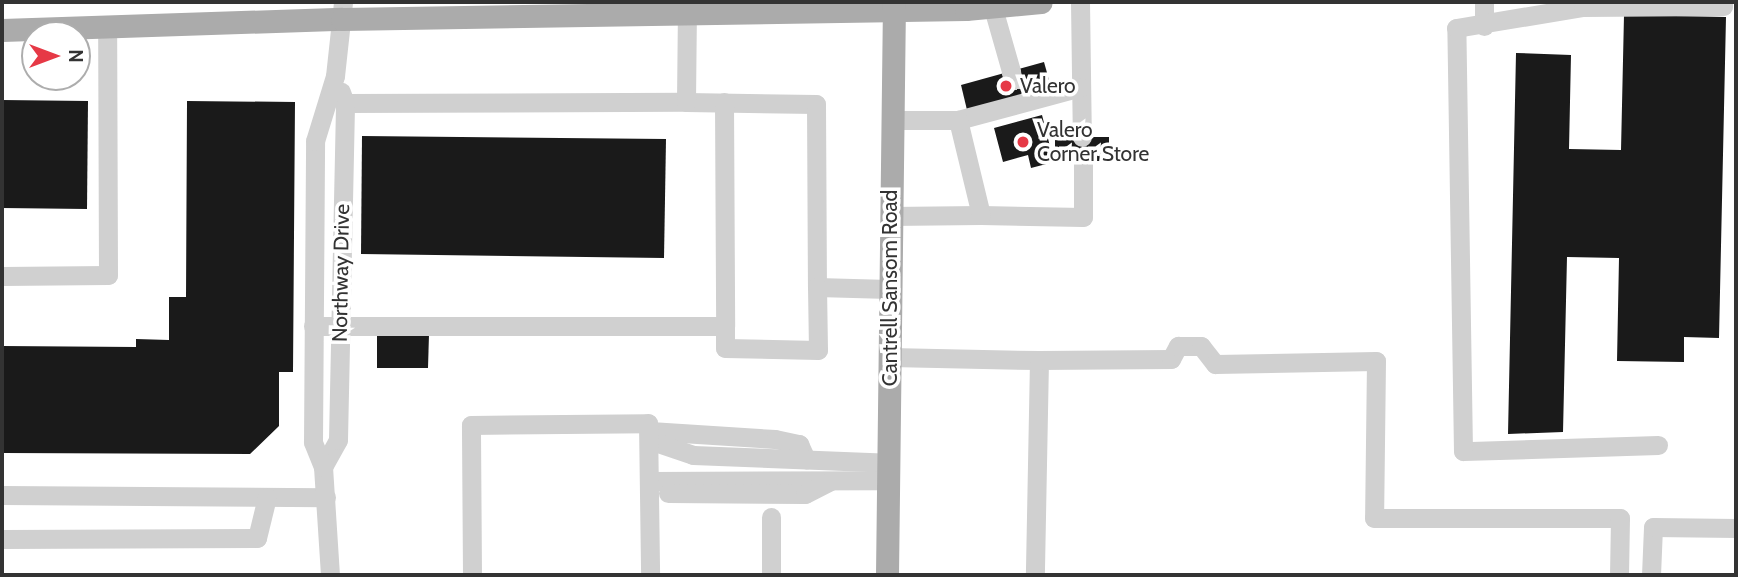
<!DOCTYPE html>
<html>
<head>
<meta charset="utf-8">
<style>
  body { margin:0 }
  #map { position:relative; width:1738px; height:577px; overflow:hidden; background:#fff; font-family:Cabin,sans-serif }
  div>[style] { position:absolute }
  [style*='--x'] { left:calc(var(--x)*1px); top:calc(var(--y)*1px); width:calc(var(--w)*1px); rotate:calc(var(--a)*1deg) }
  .building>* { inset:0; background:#1a1a1a }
  .minor-tunnel>* { height:19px; margin-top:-9.5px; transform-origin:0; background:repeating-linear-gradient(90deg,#d6d6d6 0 19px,transparent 0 29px) }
  .minor>* { height:19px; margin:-9.5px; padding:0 9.5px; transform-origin:9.5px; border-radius:9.5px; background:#d0d0d0 }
  .major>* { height:23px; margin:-11.5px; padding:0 11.5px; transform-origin:11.5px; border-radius:11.5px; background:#ababab }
  .dots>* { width:19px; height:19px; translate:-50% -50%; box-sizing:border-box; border:4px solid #fff; border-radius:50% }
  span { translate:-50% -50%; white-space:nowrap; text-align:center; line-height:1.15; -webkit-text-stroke:7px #fff; paint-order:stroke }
  .poi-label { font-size:21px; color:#333 }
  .left { translate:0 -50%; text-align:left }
  .street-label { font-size:21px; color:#333 }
  .frame { position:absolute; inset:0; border:4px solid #333; pointer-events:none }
  .north { position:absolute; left:21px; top:21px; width:70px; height:70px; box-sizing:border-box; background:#fff; border:2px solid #adadad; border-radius:50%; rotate:90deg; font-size:19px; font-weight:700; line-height:28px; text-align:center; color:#333 }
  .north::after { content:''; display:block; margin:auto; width:24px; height:32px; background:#e63946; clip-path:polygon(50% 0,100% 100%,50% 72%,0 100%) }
</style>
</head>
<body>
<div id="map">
  <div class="building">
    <i style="clip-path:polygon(1624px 15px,1726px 17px,1719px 338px,1684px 337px,1684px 362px,1617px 361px,1619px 258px,1567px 257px,1563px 432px,1508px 434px,1516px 53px,1571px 55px,1569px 149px,1621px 150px)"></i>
    <i style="clip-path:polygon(1044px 62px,1051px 87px,967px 110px,961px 85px)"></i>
    <i style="clip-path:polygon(2px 100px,88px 101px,87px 209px,2px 208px)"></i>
    <i style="clip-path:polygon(187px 101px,295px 102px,293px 372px,279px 372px,279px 426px,250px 454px,2px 453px,2px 346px,136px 347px,136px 339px,169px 340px,169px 297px,186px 297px)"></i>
    <i style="clip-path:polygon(1042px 115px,1054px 162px,1031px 168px,1028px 155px,1003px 162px,994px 128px)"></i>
    <i style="clip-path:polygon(362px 136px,666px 139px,664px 258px,361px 254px)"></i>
    <i style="clip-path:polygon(1055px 137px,1109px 137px,1109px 161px,1055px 161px)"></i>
    <i style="clip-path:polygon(377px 333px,429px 334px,428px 368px,377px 368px)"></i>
  </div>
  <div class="minor-tunnel">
    <i style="--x:1011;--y:71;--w:26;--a:74"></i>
  </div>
  <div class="minor">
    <i style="--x:1080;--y:2;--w:135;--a:89.2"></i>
    <i style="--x:1484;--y:2;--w:24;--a:90"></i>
    <i style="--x:993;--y:8;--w:66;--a:74.1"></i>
    <i style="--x:686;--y:102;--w:130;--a:0.9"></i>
    <i style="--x:816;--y:104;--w:183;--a:89.7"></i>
    <i style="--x:817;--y:287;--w:72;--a:1.6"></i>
    <i style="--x:724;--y:102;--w:224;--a:89.7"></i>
    <i style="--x:345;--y:103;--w:341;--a:-0.2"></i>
    <i style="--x:686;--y:102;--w:90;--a:-89.4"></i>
    <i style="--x:958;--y:120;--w:127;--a:-15"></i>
    <i style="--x:981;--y:215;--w:102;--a:1.1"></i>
    <i style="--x:1083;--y:217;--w:56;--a:-90"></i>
    <i style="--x:890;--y:216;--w:91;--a:-0.6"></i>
    <i style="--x:981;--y:215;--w:98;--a:-103.6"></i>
    <i style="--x:958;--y:120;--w:66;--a:180"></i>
    <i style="--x:2;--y:276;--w:106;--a:-0.5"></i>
    <i style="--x:108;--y:275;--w:245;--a:-90.2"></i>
    <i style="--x:313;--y:326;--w:412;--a:0"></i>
    <i style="--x:725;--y:326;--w:22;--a:90"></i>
    <i style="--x:725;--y:348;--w:93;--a:1.2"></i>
    <i style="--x:818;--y:350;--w:63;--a:-90.9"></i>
    <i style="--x:890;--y:357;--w:149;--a:1.2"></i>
    <i style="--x:1039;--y:360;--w:215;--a:91.1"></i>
    <i style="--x:1039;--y:360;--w:132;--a:-0.4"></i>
    <i style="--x:1171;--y:359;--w:15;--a:-62"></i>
    <i style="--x:1178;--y:346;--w:23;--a:0"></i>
    <i style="--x:1201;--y:346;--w:23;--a:52"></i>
    <i style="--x:1215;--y:364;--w:161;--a:-1.1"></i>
    <i style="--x:1376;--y:361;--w:157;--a:90.7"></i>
    <i style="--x:1374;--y:518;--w:246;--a:0"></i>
    <i style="--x:1620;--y:518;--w:57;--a:91"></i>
    <i style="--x:650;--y:431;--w:125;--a:3.7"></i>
    <i style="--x:775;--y:439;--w:25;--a:12"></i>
    <i style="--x:799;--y:444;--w:17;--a:65"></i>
    <i style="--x:649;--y:440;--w:46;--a:18.8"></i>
    <i style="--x:693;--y:455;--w:195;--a:2.3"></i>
    <i style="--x:1658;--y:445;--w:195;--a:178.2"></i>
    <i style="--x:1463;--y:451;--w:423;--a:-90.9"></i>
    <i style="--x:1456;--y:28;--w:129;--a:-9.4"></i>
    <i style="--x:1583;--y:7;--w:140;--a:-0.4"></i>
    <i style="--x:1723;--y:6;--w:4;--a:-90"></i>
    <i style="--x:323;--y:467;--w:31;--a:-61"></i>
    <i style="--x:338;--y:440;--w:337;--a:-88.8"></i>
    <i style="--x:345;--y:103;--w:12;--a:-110"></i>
    <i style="--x:649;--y:481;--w:239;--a:-0.2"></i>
    <i style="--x:668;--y:493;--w:137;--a:0.4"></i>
    <i style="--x:805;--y:494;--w:28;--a:-27"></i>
    <i style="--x:2;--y:495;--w:324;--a:0.4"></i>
    <i style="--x:771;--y:517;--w:58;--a:90"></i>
    <i style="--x:2;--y:539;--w:255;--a:-0.2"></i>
    <i style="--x:257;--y:538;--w:42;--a:-76.3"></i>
    <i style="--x:330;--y:575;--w:108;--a:-93.7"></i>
    <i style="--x:323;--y:467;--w:27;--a:-112"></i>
    <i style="--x:313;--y:442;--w:301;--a:-89.6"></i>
    <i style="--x:315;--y:141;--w:68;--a:-72.9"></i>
    <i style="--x:335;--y:76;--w:74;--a:-83.8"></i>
    <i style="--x:472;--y:575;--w:150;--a:-90.4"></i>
    <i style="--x:471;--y:425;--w:177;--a:-0.6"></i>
    <i style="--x:648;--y:423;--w:152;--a:89.2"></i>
    <i style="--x:1651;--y:575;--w:48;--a:-87.6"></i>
    <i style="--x:1653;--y:527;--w:83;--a:0.7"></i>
  </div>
  <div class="major">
    <i style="--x:2;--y:30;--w:340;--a:-1.9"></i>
    <i style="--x:342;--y:19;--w:624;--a:-0.92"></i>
    <i style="--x:966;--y:9;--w:75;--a:-5.3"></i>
    <i style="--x:887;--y:575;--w:573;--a:-89.3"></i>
  </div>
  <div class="dots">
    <i style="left:1006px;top:86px;background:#e63946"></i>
    <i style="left:1023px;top:142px;background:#e63946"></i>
  </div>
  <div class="poi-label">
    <span class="left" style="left:1020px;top:86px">Valero</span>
    <span class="left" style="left:1037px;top:142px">Valero<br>Corner Store</span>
  </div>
  <div class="street-label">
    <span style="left:341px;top:273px;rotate:-89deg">Northway Drive</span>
    <span style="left:890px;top:288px;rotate:-90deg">Cantrell Sansom Road</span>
  </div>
  <div class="frame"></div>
  <div class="north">N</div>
</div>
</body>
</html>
